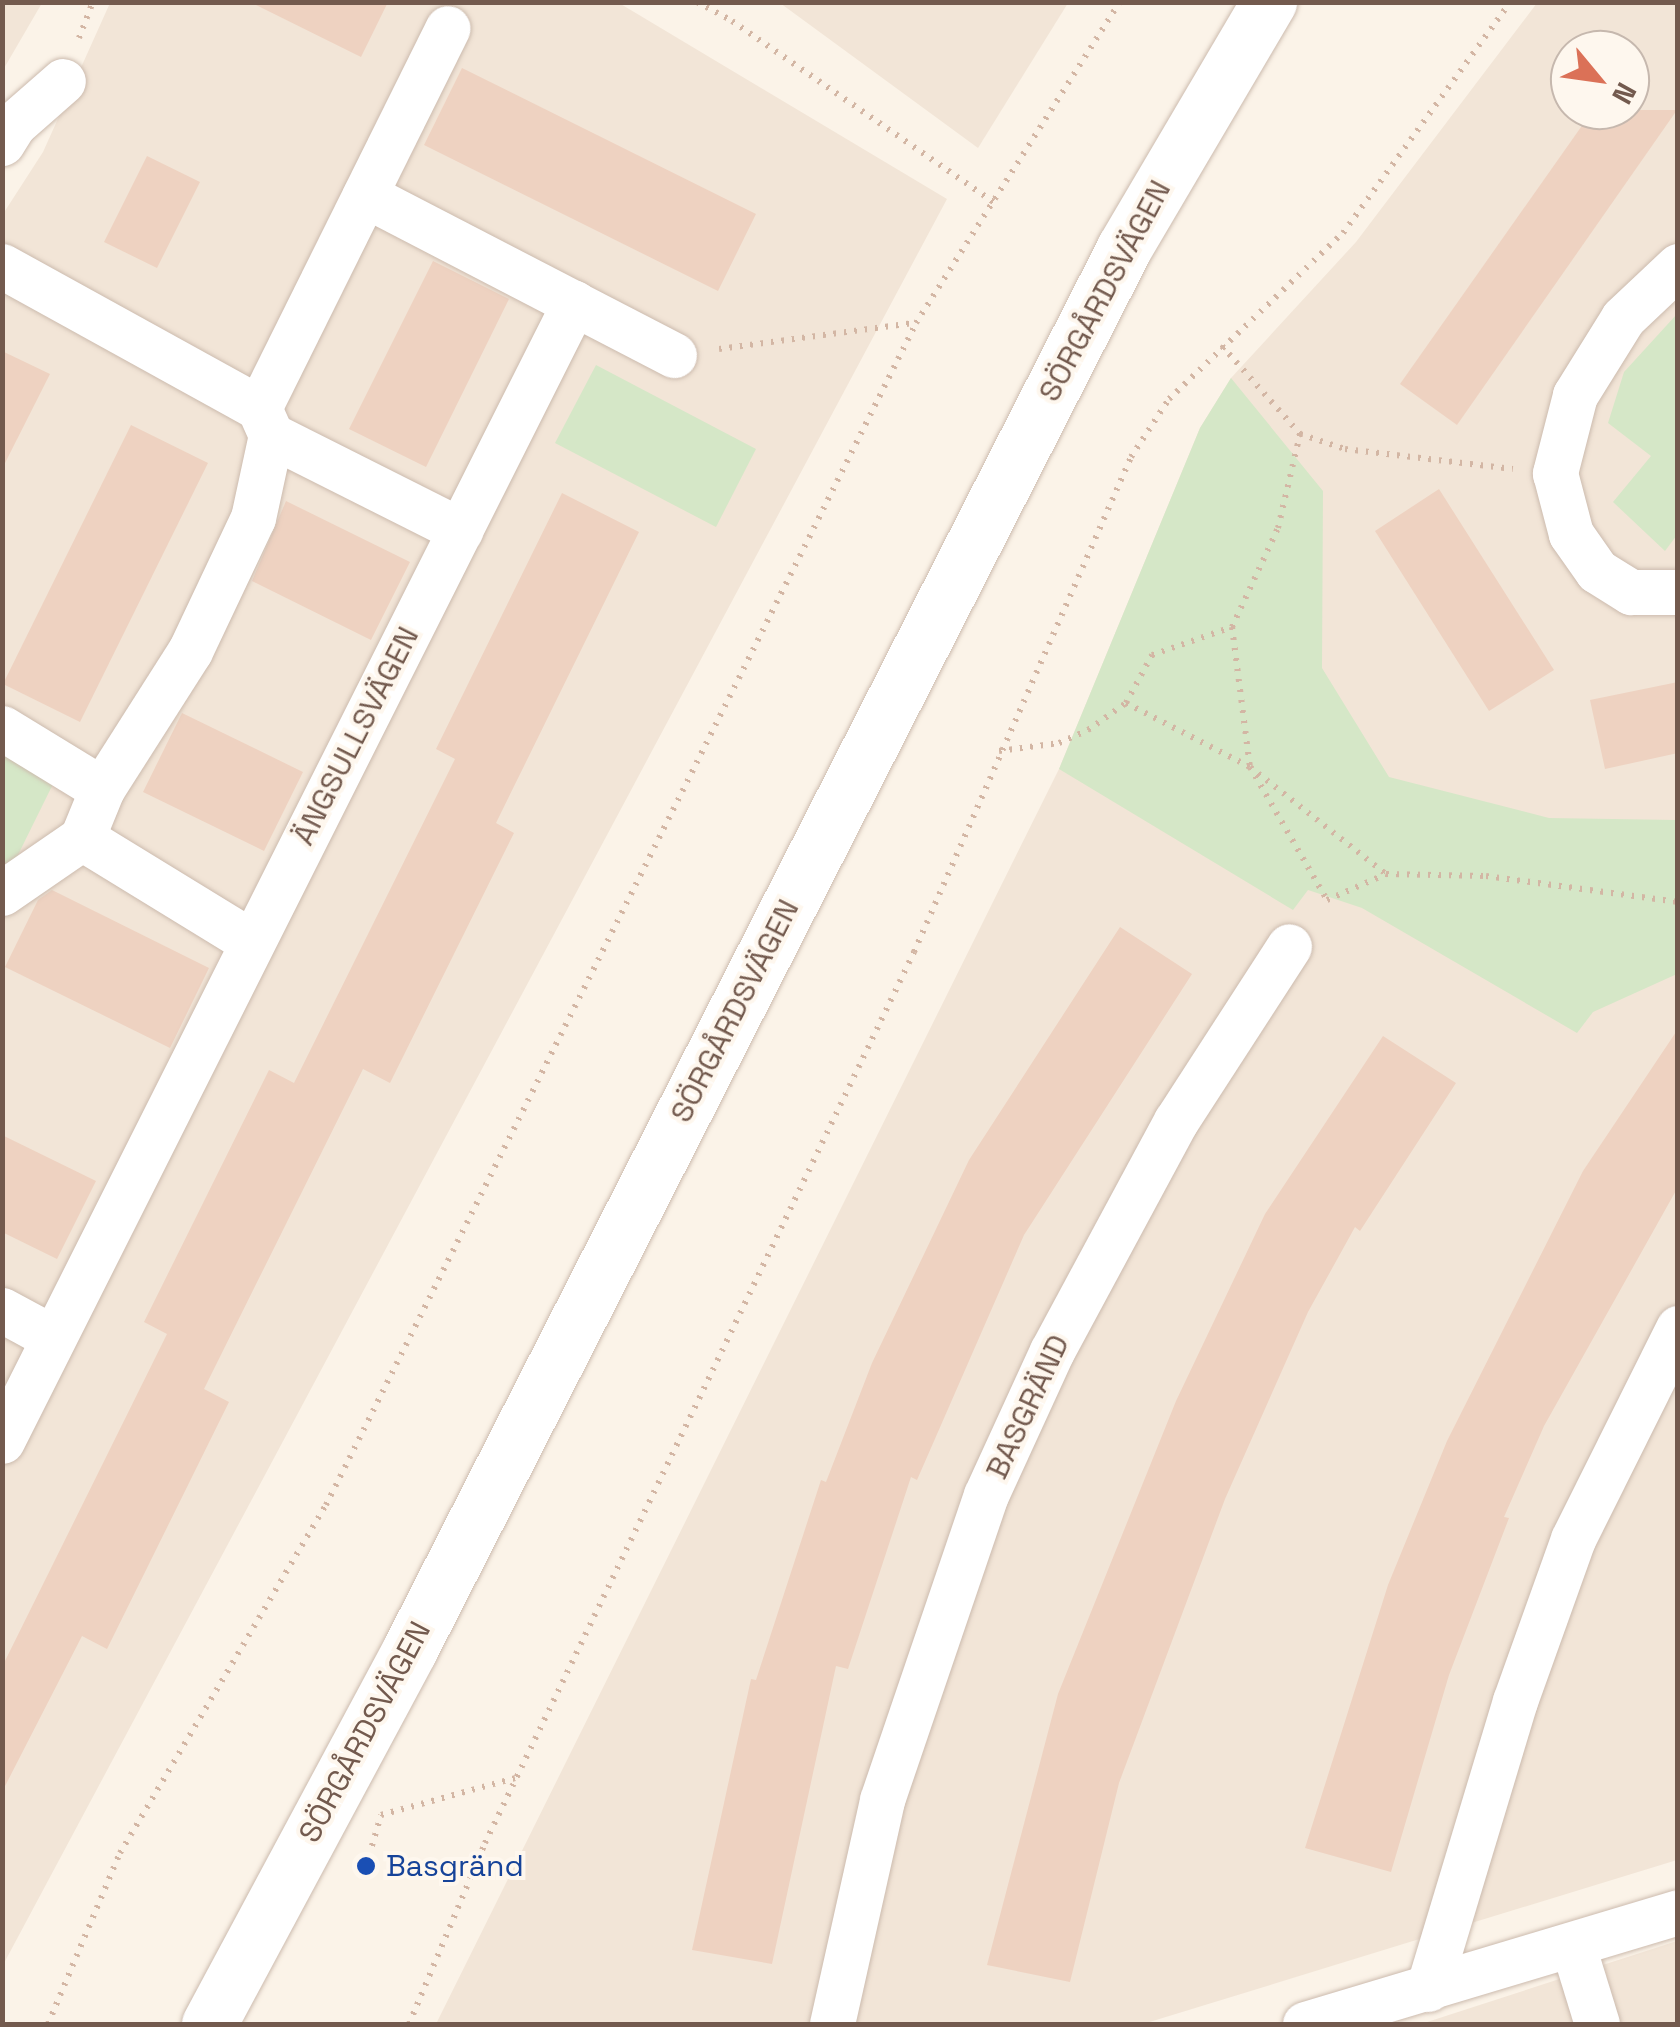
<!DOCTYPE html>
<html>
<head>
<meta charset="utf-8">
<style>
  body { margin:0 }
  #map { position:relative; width:1680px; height:2027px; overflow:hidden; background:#fbf3e8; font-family:"Space Grotesk",sans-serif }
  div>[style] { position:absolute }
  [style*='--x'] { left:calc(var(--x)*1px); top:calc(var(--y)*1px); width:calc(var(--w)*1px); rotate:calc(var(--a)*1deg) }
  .residential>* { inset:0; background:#f2e5d7 }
  .green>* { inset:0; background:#d5e7c7 }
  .building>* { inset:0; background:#eed2c1 }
  .path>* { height:6px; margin-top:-3px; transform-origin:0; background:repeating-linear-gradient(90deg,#d3b6a4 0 2.5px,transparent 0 10.5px) }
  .roads { filter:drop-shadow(0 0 2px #ccbbae) drop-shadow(0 0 2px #ccbbae) }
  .street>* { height:45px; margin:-22.5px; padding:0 22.5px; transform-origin:22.5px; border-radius:22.5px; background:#fff }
  .secondary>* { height:55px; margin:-27.5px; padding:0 27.5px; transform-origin:27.5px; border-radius:27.5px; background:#fff }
  .dots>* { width:28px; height:28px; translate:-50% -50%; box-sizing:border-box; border:5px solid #fef7ee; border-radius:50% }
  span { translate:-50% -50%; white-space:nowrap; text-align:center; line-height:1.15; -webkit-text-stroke:8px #fef7ee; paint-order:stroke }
  .street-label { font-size:30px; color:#735a4e }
  .transit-label { font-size:30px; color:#164399 }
  .left { translate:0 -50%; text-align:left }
  .frame { position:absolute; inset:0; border:5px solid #735a4e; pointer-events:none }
  .north { position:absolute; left:1550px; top:30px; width:100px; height:100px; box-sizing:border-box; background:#fef7ee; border:2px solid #c6b8ae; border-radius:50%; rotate:119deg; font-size:28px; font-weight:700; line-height:40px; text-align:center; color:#735a4e }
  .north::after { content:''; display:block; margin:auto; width:35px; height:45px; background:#db7157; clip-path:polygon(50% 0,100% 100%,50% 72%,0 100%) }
</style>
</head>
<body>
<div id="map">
  <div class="residential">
    <i style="clip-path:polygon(3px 2px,42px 3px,3px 70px,2px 3px)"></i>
    <i style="clip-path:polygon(110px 3px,619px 3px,947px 199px,3px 1965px,3px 214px,43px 152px)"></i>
    <i style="clip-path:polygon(780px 3px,1068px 3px,978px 148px)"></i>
    <i style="clip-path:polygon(evenodd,1537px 3px,1677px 3px,1677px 1860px,1143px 2024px,436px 2024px,1059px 769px,1200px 428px,1231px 378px,1356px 242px,1537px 3px,1570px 50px,1630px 50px,1630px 110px,1570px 110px,1570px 50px)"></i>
    <i style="clip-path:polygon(1677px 1941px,1677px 2024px,1421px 2024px)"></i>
  </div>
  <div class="green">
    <i style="clip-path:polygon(1677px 314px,1677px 535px,1665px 551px,1613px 502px,1651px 456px,1608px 423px,1624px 372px)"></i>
    <i style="clip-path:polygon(596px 365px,756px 449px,716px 527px,555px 443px)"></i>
    <i style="clip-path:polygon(1231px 378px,1323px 491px,1322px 668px,1389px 777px,1549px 818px,1677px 820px,1677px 974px,1593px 1012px,1577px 1033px,1362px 908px,1308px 890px,1293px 910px,1059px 769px,1200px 428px)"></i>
    <i style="clip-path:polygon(2px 754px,55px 780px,12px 867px,3px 862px)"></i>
  </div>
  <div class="building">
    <i style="clip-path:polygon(250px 2px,388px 2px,361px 57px)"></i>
    <i style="clip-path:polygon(462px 68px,756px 214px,718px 291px,424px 145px)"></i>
    <i style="clip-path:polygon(1593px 110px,1677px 110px,1457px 425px,1400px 384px)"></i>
    <i style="clip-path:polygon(147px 156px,200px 182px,157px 268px,104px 242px)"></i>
    <i style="clip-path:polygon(433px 261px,509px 299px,426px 467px,349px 429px)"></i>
    <i style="clip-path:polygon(2px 351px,50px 374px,2px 469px)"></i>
    <i style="clip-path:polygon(131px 425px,208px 463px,80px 722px,3px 684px)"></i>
    <i style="clip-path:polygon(1439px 489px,1554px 670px,1489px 711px,1375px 531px)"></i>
    <i style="clip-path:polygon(562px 493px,639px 532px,496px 823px,514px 833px,390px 1083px,363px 1069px,204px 1389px,229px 1402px,107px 1649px,82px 1636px,2px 1792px,2px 1667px,167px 1334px,144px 1322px,269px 1070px,294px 1083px,455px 759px,436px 749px)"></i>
    <i style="clip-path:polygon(286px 501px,410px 562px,371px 640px,252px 581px)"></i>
    <i style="clip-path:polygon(1678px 682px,1678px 753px,1605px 769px,1590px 700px)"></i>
    <i style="clip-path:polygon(182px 713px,303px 772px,264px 851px,143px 792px)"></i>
    <i style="clip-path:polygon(52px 890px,209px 968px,170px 1048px,5px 967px,38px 900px)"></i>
    <i style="clip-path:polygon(1120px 927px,1192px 974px,1024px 1235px,917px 1480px,911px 1477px,848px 1669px,836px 1666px,772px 1964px,692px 1950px,751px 1679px,756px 1680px,821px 1480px,826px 1482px,872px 1363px,969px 1160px)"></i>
    <i style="clip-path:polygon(1678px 1029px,1678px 1187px,1544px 1426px,1504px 1517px,1509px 1518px,1449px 1675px,1391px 1872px,1305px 1848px,1388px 1585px,1447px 1441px,1583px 1171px)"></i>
    <i style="clip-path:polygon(1383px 1036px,1456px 1083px,1360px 1231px,1355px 1227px,1308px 1312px,1225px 1499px,1119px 1783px,1070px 1982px,987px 1965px,1058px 1694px,1176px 1401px,1265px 1214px)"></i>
    <i style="clip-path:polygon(2px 1135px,96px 1181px,57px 1259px,2px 1232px)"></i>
  </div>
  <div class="path">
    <i style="--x:697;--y:2;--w:40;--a:28"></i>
    <i style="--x:732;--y:21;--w:318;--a:34.7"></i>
    <i style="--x:79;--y:38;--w:39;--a:-69"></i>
    <i style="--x:1222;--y:346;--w:118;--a:48.4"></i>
    <i style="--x:1300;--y:434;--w:47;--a:18.4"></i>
    <i style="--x:1345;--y:449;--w:169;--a:6.8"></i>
    <i style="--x:719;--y:349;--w:198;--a:-7.6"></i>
    <i style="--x:1232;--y:627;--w:141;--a:82.7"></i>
    <i style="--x:1250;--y:767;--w:173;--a:38.2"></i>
    <i style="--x:1126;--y:703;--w:140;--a:27.3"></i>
    <i style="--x:1250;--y:767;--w:154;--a:59.9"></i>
    <i style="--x:1327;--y:900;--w:64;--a:-23.8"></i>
    <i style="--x:1386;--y:874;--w:100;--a:1.1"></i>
    <i style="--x:1486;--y:876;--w:194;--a:7.7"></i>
    <i style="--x:999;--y:751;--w:61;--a:-7.6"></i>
    <i style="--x:1059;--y:743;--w:32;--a:-24"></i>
    <i style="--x:1088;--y:730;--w:47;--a:-35.4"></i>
    <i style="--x:1126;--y:703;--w:55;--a:-61.6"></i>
    <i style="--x:1152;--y:655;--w:85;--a:-19.3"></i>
    <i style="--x:1232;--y:627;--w:109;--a:-65.1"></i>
    <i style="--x:1278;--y:528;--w:97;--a:-76.8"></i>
    <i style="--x:366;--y:1866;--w:53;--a:-73.6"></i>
    <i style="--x:381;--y:1815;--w:139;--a:-15.4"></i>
    <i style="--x:48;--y:2024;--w:186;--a:-67.2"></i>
    <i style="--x:120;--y:1853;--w:404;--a:-59.4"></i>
    <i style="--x:326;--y:1505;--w:1321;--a:-63.47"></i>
    <i style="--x:916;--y:323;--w:380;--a:-57.6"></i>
    <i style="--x:409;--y:2024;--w:196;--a:-67.2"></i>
    <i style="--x:485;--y:1843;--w:989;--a:-64.29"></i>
    <i style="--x:914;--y:952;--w:540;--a:-66.33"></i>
    <i style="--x:1131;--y:457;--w:69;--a:-56.8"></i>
    <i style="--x:1169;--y:399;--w:240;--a:-43.7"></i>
    <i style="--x:1343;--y:233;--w:285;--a:-54.1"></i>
  </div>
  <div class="roads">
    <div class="street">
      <i style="--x:2;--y:143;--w:22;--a:-58"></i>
      <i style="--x:14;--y:124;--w:65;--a:-41.3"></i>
      <i style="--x:365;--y:195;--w:348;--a:27.4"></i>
      <i style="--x:2;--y:266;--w:294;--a:28.9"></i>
      <i style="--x:1678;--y:266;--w:76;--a:136.6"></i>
      <i style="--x:1623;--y:318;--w:91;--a:121.9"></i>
      <i style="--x:1575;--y:395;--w:81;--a:104.4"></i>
      <i style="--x:1555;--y:473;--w:63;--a:75.3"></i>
      <i style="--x:1571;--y:534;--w:45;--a:54.9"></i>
      <i style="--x:1597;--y:571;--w:40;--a:32"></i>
      <i style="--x:1631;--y:592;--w:47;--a:0"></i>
      <i style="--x:271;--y:435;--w:212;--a:26.7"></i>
      <i style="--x:2;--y:728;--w:117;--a:31.4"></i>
      <i style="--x:82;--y:838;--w:199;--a:31.5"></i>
      <i style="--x:2;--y:893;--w:97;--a:-34.5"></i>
      <i style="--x:82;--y:838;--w:53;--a:-67.8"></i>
      <i style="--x:102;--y:789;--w:164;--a:-57.5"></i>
      <i style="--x:190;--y:651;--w:147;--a:-64.7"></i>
      <i style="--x:253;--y:518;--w:85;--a:-77.8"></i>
      <i style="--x:271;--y:435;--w:30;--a:-114"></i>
      <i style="--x:259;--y:408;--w:424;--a:-63.6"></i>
      <i style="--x:2;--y:1310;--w:57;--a:28.4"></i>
      <i style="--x:2;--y:1441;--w:1274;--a:-63.31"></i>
      <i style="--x:1573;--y:1946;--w:82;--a:72.9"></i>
      <i style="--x:1428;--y:1989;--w:301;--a:-73.2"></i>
      <i style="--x:1515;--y:1701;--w:172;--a:-70.3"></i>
      <i style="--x:1573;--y:1539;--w:236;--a:-63.5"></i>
      <i style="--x:832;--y:2024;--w:230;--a:-77.4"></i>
      <i style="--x:882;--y:1800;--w:322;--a:-71.2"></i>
      <i style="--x:986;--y:1495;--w:158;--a:-65.4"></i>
      <i style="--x:1052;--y:1351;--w:261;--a:-61.7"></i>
      <i style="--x:1176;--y:1121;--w:208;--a:-57.1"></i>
      <i style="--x:1305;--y:2024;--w:389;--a:-16.7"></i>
    </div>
    <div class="secondary">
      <i style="--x:209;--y:2024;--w:425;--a:-61.8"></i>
      <i style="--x:410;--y:1649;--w:1572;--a:-62.99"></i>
      <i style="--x:1124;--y:248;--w:286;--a:-59.5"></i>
    </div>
  </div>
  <div class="dots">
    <i style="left:366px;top:1866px;background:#1a4fb4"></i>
  </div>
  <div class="street-label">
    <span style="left:1105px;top:291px;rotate:-62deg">SÖRGÅRDSVÄGEN</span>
    <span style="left:356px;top:736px;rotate:-63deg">ÄNGSULLSVÄGEN</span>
    <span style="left:735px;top:1011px;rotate:-63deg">SÖRGÅRDSVÄGEN</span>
    <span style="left:1028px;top:1407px;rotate:-65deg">BASGRÄND</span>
    <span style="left:365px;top:1732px;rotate:-62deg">SÖRGÅRDSVÄGEN</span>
  </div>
  <div class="transit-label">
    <span class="left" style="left:386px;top:1866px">Basgränd</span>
  </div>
  <div class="frame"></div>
  <div class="north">N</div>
</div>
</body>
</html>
